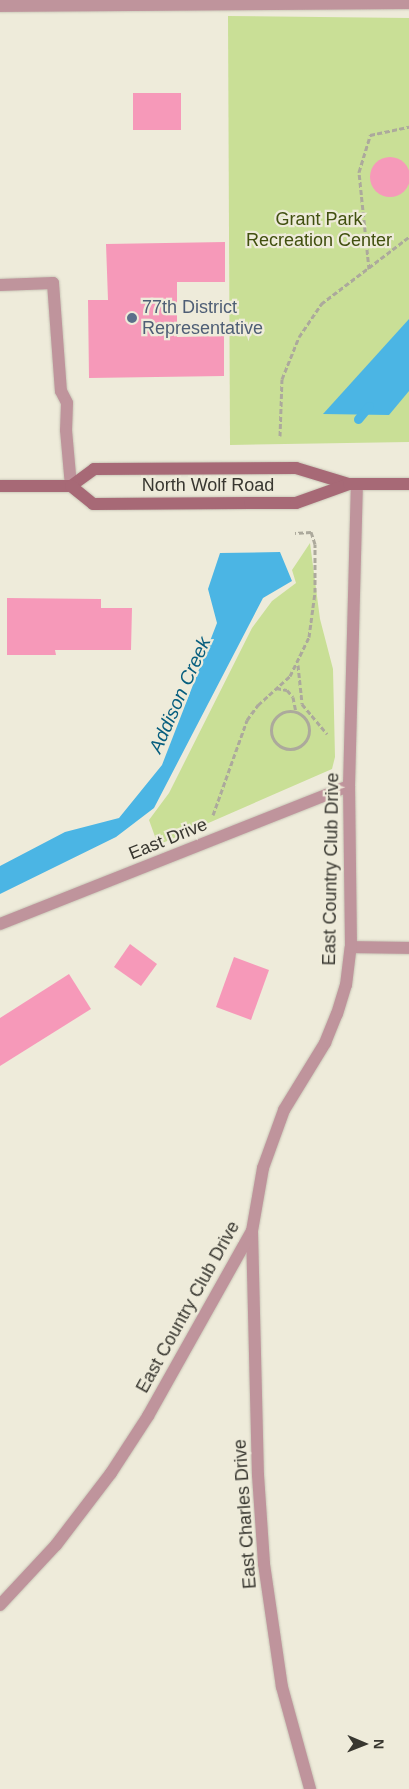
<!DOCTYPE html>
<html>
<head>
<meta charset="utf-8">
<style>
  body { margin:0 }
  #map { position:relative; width:409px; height:1789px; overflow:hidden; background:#eeebda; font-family:Helvetica,sans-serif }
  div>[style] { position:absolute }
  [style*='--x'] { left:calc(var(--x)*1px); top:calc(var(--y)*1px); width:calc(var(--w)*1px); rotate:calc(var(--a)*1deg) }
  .green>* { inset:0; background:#c9df96 }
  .water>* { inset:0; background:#4bb5e4 }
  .stream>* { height:9px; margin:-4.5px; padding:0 4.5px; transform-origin:4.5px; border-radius:4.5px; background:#4bb5e4 }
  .building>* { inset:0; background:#f699b9 }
  .round { border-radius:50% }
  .path>* { height:3px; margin-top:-1.5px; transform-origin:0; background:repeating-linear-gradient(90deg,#aca99c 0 5px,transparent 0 7.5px) }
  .path>.ring { margin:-1.5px; padding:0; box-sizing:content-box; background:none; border:3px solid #aca99c; border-radius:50% }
  .roads { filter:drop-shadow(0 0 1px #cac7b8) drop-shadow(0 0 1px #cac7b8) }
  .service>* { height:12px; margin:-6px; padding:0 6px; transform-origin:6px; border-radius:6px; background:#bf949c }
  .minor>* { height:12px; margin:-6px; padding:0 6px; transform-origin:6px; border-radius:6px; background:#bf949c }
  .secondary>* { height:12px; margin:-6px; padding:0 6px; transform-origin:6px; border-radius:6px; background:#a76976 }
  .dots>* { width:14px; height:14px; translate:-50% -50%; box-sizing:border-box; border:2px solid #eeebda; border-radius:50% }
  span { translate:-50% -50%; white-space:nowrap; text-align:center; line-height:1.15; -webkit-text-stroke:4.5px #eeebda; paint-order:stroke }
  .park-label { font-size:18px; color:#41500f }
  .service-label { font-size:18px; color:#4e5e75 }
  .left { translate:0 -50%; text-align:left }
  .street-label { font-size:18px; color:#383730 }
  .water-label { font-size:19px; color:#075e7e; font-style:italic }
  .north { position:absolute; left:339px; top:1719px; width:50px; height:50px; -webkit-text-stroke:4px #eeebda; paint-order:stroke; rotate:91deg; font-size:14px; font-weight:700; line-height:20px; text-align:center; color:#383730 }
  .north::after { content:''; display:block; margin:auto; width:18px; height:22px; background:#383730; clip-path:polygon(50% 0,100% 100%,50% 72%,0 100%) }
</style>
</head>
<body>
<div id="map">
  <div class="green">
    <i style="clip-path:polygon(228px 16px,409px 18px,409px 442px,230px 445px)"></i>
    <i style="clip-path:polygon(310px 543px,320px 619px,333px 669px,335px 757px,332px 769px,158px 845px,149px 820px,169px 793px,252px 628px,272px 601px,296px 583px,292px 570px)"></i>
  </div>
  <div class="water">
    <i style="clip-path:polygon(409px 319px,409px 391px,389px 415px,323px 414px)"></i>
    <i style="clip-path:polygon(280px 552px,292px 581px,263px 598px,154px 808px,116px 837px,0 894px,0 866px,65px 832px,119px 818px,162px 765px,217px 623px,208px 589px,220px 553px)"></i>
  </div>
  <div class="stream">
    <i style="--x:358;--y:419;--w:17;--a:-50"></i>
  </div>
  <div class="building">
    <i style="clip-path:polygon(133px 93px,181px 93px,181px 130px,133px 130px)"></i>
    <i class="round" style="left:370px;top:157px;width:40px;height:40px"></i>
    <i style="clip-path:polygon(225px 242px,225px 282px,177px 282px,177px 337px,224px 336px,224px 376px,89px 378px,88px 300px,108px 300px,106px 244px)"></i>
    <i style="clip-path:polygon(7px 598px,101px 599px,101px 608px,132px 608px,131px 650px,55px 650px,56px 655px,7px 655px)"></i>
    <i style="clip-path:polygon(130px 944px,157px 964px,141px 986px,114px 967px)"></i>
    <i style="clip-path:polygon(234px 957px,269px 970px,251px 1020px,216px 1007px)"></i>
    <i style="clip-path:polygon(69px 974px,91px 1009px,0 1066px,0 1018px)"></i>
  </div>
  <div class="path">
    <i style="--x:369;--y:269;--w:98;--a:-95.9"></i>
    <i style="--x:359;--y:172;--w:39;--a:-73"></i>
    <i style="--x:370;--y:135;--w:40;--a:-12"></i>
    <i style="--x:280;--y:436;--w:57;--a:-88"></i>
    <i style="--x:282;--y:379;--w:45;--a:-68"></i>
    <i style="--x:299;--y:337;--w:40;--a:-56"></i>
    <i style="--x:321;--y:304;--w:111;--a:-37.3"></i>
    <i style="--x:298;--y:665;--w:39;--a:84"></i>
    <i style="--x:302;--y:704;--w:39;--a:50"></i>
    <i style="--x:276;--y:688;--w:11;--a:10"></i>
    <i style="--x:287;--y:690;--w:9;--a:49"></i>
    <i style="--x:293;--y:697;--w:15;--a:79"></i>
    <i class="ring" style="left:271px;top:711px;width:35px;height:35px"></i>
    <i style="--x:213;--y:815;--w:101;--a:-70.3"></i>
    <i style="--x:247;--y:720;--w:19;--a:-54"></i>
    <i style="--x:258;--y:705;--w:43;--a:-42.2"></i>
    <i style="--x:290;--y:676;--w:43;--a:-64"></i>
    <i style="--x:309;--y:637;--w:45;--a:-82.4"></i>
    <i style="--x:315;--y:592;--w:48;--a:-90"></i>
    <i style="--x:315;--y:544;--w:13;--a:-108"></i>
    <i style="--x:311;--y:532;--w:16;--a:176"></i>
  </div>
  <div class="roads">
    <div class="service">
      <i style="--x:0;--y:285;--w:53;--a:-2.2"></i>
      <i style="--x:53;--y:283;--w:108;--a:85.8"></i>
      <i style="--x:61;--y:391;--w:13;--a:63"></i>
      <i style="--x:67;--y:403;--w:27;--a:92"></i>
      <i style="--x:66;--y:430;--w:56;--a:84.9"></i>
    </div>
    <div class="minor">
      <i style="--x:0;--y:6;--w:409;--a:-0.4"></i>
      <i style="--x:0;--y:924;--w:375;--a:-21.6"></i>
      <i style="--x:351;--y:947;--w:58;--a:1"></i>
      <i style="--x:252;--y:1231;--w:244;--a:88.6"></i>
      <i style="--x:258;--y:1475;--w:89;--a:86.1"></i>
      <i style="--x:264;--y:1564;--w:124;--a:81.7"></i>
      <i style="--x:282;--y:1687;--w:106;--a:74.6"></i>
      <i style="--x:0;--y:1605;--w:82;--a:-47"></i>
      <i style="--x:56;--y:1545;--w:91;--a:-52.6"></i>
      <i style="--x:111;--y:1473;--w:68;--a:-57"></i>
      <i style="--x:148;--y:1416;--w:212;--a:-60.7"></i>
      <i style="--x:252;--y:1231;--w:64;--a:-80.1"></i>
      <i style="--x:263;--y:1168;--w:62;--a:-70.1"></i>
      <i style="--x:284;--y:1110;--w:79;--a:-58.5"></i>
      <i style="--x:325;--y:1043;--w:31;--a:-68"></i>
      <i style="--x:337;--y:1014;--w:30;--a:-73"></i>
      <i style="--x:346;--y:985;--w:38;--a:-83"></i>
      <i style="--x:351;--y:947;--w:161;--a:-90.7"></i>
      <i style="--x:349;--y:786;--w:302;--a:-88.5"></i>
    </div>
    <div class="secondary">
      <i style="--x:0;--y:486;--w:71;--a:0"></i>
      <i style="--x:71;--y:486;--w:29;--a:-36"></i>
      <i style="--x:94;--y:469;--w:202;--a:-0.3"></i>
      <i style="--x:296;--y:468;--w:55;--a:16.8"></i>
      <i style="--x:71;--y:486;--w:28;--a:39"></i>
      <i style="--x:93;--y:504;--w:157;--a:-0.4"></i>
      <i style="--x:250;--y:503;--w:46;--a:0"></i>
      <i style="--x:296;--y:503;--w:56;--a:-19.7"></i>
      <i style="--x:349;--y:484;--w:60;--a:0"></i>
    </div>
  </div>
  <div class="dots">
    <i style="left:132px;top:318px;background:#5c6f8a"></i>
  </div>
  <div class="park-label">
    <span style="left:319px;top:230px">Grant Park<br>Recreation Center</span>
  </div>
  <div class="service-label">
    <span class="left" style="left:142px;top:318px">77th District<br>Representative</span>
  </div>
  <div class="street-label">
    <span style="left:208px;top:485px">North Wolf Road</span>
    <span style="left:168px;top:839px;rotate:-22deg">East Drive</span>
    <span style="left:331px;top:869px;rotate:-89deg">East Country Club Drive</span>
    <span style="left:188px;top:1307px;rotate:-61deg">East Country Club Drive</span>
    <span style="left:245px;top:1514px;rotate:-94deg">East Charles Drive</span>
  </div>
  <div class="water-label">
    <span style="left:180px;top:695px;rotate:-66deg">Addison Creek</span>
  </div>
  <div class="north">N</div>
</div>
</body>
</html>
